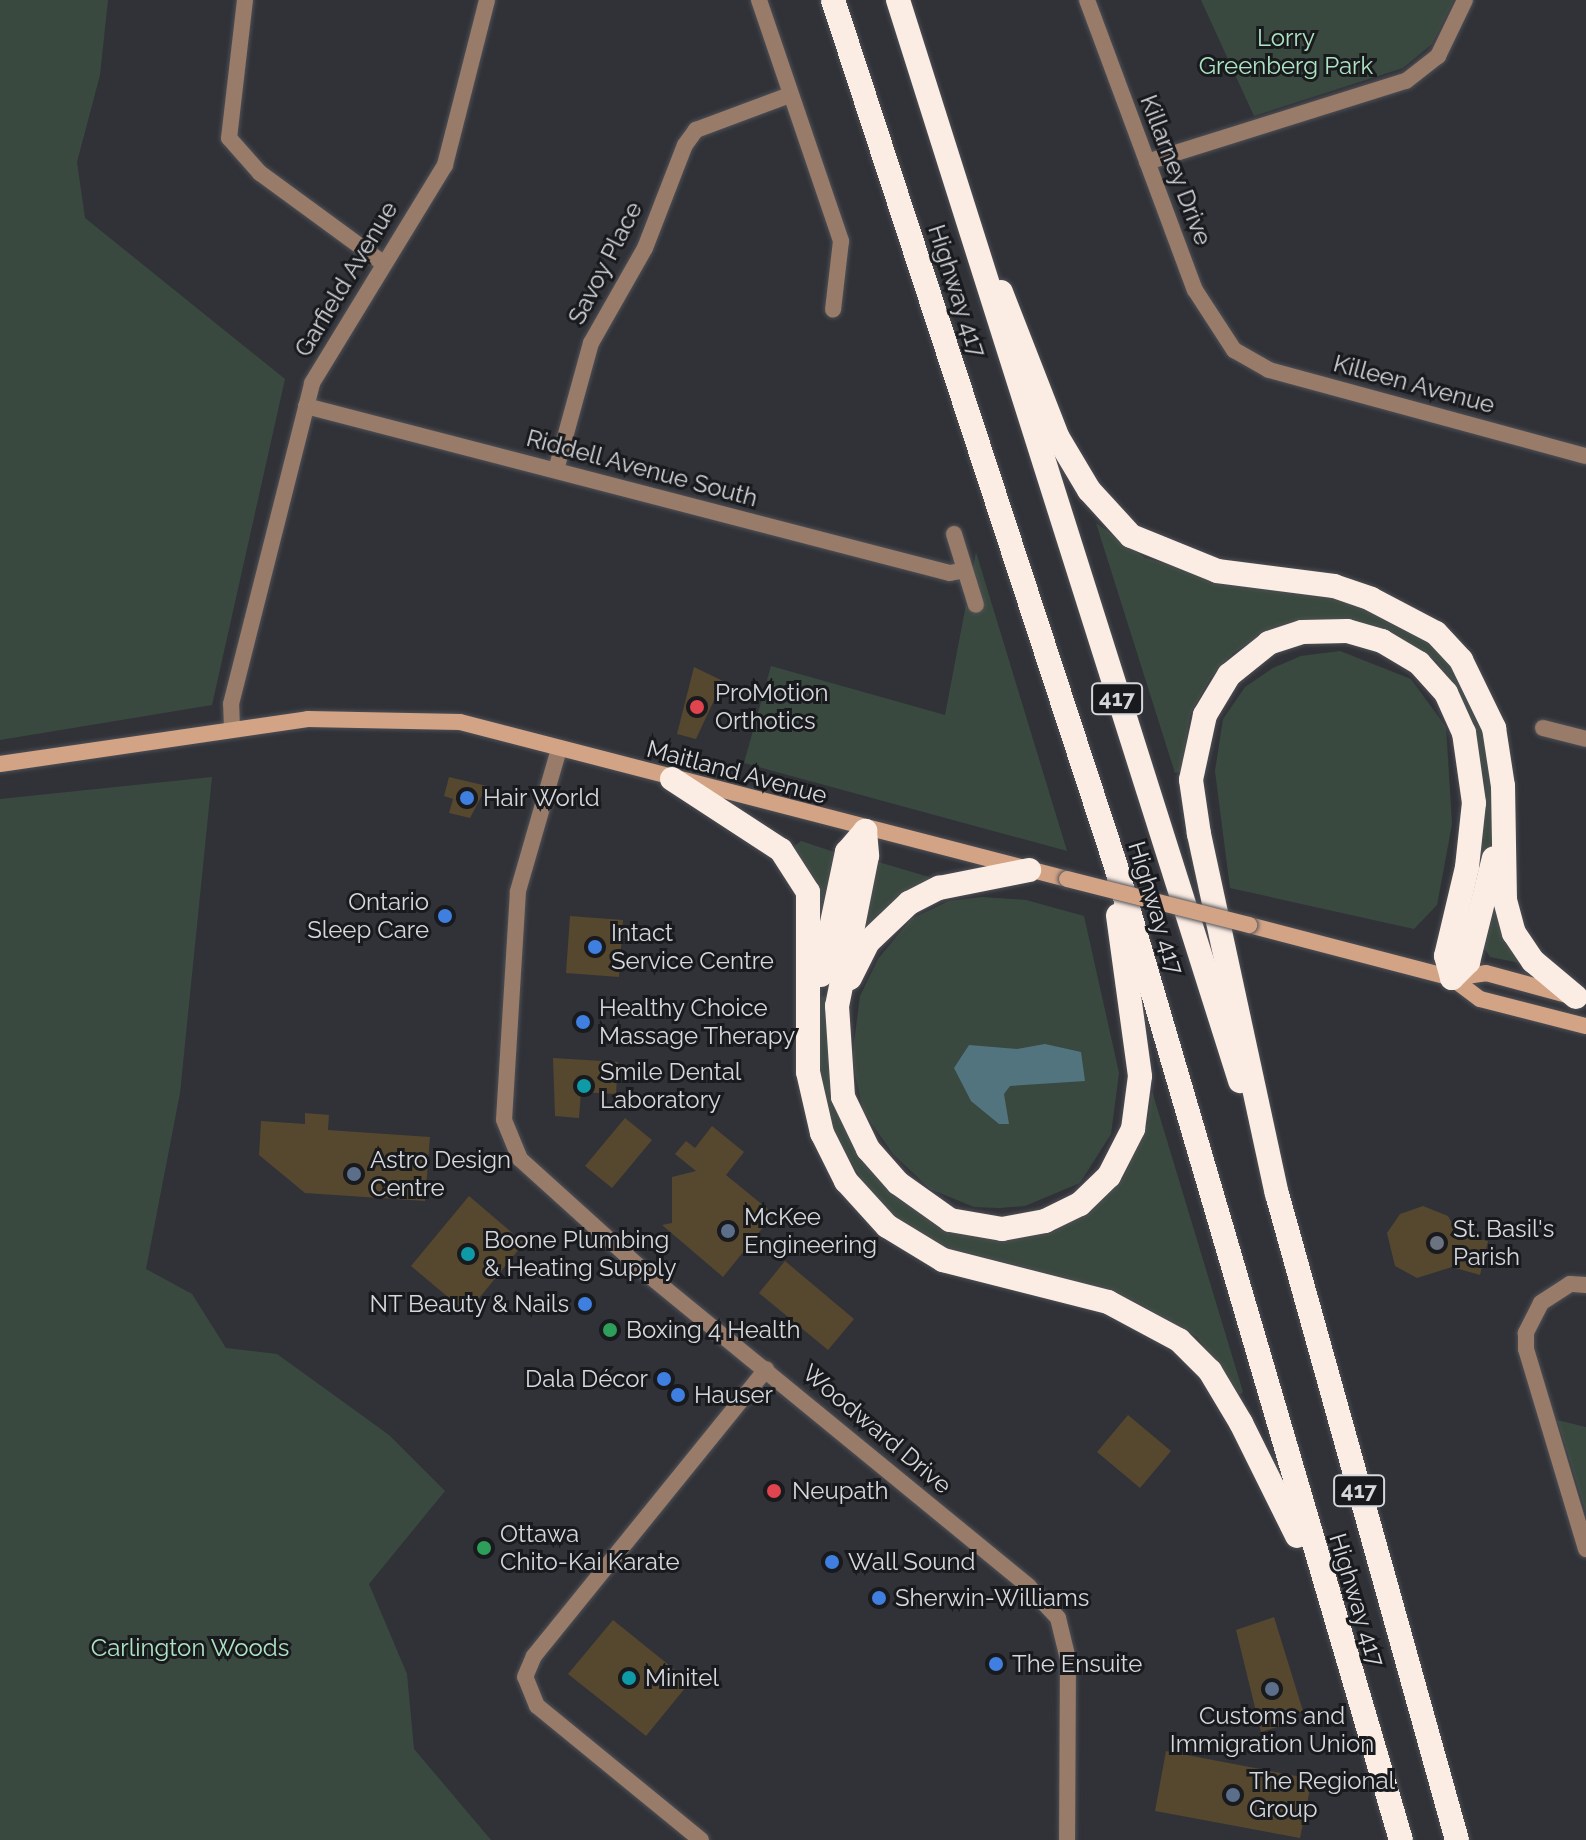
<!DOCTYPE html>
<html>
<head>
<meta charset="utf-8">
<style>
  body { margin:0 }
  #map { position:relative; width:1586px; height:1840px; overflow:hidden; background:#303238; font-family:Raleway,sans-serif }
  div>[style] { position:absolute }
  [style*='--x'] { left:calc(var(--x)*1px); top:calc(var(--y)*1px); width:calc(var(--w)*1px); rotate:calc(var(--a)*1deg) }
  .green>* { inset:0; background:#3a493f }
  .water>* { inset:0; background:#52747f }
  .building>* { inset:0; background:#56472f }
  .roads { filter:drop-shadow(0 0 2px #4e5055) drop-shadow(0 0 2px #4e5055) }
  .minor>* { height:16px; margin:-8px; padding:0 8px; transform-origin:8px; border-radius:8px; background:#997b69 }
  .tertiary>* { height:16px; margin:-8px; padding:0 8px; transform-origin:8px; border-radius:8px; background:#997b69 }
  .secondary>* { height:16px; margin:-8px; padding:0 8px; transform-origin:8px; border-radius:8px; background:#d3a386 }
  .motorway>* { height:24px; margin:-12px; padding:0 12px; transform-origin:12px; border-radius:12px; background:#fcede4 }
  .bridges { filter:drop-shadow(0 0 2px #4e5055) drop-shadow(0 0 2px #4e5055) }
  .secondary-bridge>* { height:16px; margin:-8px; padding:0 8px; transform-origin:8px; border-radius:8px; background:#d3a386 }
  .dots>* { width:22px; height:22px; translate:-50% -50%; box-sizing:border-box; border:4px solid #191a1d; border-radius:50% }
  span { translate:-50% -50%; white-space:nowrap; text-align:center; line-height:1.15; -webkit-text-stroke:6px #191a1d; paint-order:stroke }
  .shield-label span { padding:2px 6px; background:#191a1d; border:2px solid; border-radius:6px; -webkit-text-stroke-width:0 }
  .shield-label { font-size:22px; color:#d6d7db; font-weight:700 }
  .park-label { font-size:24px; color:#ade4c3 }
  .street-label { font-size:24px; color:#d6d7db }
  .poi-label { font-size:24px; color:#d6d7db }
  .left { translate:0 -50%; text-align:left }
  .right { translate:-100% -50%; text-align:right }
</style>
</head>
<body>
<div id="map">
  <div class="green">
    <i style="clip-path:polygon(0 0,108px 0,100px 75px,77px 162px,85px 218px,285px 379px,212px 705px,0 740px)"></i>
    <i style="clip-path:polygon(1201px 0,1454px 0,1432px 44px,1403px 68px,1254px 116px)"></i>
    <i style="clip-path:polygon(1096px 523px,1145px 558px,1238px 584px,1357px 601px,1436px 642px,1482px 712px,1496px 815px,1487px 866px,1465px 921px,1483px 839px,1485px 784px,1468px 712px,1437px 662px,1396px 635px,1309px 622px,1272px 629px,1233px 653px,1210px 679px,1190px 715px,1182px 771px,1175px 773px)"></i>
    <i style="clip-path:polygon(976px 552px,1067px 851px,744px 763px,771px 666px,945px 715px)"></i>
    <i style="clip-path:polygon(1340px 651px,1411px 679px,1446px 727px,1452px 824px,1437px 905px,1414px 929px,1230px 888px,1215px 771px,1223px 719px,1245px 687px,1273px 668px,1301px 656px)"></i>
    <i style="clip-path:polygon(212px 777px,180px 1093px,146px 1269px,192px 1294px,226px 1348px,277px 1354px,389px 1435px,445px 1491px,369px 1584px,407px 1674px,414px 1749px,491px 1840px,0 1840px,0 799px)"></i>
    <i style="clip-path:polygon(801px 841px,837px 853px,821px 943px,813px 882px,792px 848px)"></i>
    <i style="clip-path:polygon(875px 861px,929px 877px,931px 883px,861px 939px)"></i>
    <i style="clip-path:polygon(982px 897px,1026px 900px,1084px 916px,1119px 1073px,1111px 1134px,1080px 1183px,1025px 1206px,999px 1208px,974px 1207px,930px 1189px,893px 1154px,863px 1111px,852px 1059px,860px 996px,878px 959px,911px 919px,949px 901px)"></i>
    <i style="clip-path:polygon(1497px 902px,1520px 963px,1490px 957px,1483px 946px)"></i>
    <i style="clip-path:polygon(821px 996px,830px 998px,833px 1080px,876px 1175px,932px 1221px,1008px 1239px,1069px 1221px,1123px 1178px,1147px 1124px,1152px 1091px,1243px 1392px,1239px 1395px,1197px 1337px,1130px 1299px,958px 1258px,898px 1220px,867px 1189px,824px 1116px,814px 1035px)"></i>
    <i style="clip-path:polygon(1557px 1420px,1586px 1427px,1586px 1513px)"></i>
  </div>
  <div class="water">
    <i style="clip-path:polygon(1045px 1044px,1081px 1052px,1085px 1081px,1010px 1086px,1004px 1094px,1009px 1124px,999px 1124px,971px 1101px,954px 1068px,969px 1045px,1017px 1049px)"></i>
  </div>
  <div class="building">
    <i style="clip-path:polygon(694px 667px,723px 681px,696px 739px,677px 734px)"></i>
    <i style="clip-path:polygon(449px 777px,487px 786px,470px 818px,449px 813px,453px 799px,444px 796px)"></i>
    <i style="clip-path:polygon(570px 916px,623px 920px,619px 977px,566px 973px)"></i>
    <i style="clip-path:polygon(553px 1058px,618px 1062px,616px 1094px,581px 1092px,579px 1118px,555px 1116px)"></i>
    <i style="clip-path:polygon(305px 1113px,329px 1115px,328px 1130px,430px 1137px,425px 1201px,305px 1193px,259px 1155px,261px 1121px,305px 1124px)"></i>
    <i style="clip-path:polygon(625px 1118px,652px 1140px,612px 1188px,585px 1166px)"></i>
    <i style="clip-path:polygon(712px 1126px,744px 1152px,726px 1175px,774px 1214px,723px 1277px,662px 1225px,672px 1223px,672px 1177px,696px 1171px,675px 1154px,686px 1141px,695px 1148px)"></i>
    <i style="clip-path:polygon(469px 1196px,524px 1243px,467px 1313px,411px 1266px)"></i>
    <i style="clip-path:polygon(1423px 1206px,1448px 1216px,1458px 1234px,1488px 1241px,1480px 1275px,1452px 1267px,1417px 1278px,1395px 1266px,1387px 1233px,1400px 1214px)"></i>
    <i style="clip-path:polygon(785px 1261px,854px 1319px,828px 1350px,759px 1293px)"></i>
    <i style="clip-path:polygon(1128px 1415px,1171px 1451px,1140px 1488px,1097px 1452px)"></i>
    <i style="clip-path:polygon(1274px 1617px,1303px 1711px,1291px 1715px,1293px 1722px,1261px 1732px,1236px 1630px)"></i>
    <i style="clip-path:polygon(613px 1620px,690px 1682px,646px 1736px,568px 1674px)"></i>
    <i style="clip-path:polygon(1166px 1751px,1312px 1779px,1300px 1838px,1155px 1811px)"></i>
  </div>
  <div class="roads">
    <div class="minor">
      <i style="--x:245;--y:0;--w:139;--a:96.6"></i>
      <i style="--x:229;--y:138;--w:47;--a:48.5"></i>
      <i style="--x:260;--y:173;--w:152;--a:36.2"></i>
      <i style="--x:759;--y:0;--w:255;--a:71.2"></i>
      <i style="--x:841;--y:241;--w:69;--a:96.6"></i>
      <i style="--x:1087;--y:0;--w:309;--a:69.6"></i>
      <i style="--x:1195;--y:290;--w:72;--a:57"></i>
      <i style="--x:1234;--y:350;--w:40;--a:29.7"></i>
      <i style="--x:1269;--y:370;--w:328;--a:15.2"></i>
      <i style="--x:1147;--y:162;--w:271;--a:-17.4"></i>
      <i style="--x:1406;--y:81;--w:41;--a:-38"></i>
      <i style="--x:1438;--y:56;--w:62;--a:-64.3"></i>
      <i style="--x:306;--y:406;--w:665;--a:14.54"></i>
      <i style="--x:950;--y:573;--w:15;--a:-11"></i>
      <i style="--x:556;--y:470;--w:132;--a:-74.6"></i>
      <i style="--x:591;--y:343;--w:109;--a:-60.4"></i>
      <i style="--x:645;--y:248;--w:110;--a:-68.8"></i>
      <i style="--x:685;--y:145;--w:19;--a:-54"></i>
      <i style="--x:696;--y:130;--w:97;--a:-20.5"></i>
      <i style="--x:954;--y:534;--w:74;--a:72.8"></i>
      <i style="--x:1543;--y:728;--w:44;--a:14.3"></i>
      <i style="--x:232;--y:729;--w:25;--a:-92"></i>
      <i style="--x:231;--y:704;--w:331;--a:-75.8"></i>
      <i style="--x:312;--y:383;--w:255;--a:-58.6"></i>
      <i style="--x:445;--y:165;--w:170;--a:-75.7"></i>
      <i style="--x:1586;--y:1285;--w:16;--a:-176"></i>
      <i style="--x:1570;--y:1284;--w:35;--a:147"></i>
      <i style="--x:1541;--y:1303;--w:34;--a:117"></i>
      <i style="--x:1526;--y:1333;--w:16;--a:90"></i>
      <i style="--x:1526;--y:1349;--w:209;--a:73.3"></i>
      <i style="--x:701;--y:1840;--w:212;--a:-140.7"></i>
      <i style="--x:537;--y:1706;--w:31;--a:-112"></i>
      <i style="--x:525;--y:1677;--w:23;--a:-67"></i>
      <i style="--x:534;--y:1656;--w:369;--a:-51"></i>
    </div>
    <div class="tertiary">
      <i style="--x:559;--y:749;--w:148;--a:106.1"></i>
      <i style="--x:518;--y:891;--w:229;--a:93.5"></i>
      <i style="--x:504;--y:1120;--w:42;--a:67.7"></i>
      <i style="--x:520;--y:1159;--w:170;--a:42.1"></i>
      <i style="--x:646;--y:1273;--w:494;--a:39.3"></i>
      <i style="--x:1028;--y:1586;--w:44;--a:46.8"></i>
      <i style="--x:1058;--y:1618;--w:42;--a:76.3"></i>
      <i style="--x:1068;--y:1659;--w:181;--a:90.3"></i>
    </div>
    <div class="secondary">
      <i style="--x:0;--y:764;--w:311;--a:-8.3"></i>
      <i style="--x:308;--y:719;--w:152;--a:1.1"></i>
      <i style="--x:460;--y:722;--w:627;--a:14.5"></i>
      <i style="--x:1249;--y:925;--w:210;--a:14.6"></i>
      <i style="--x:1452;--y:978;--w:35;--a:37"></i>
      <i style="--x:1480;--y:999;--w:109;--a:14.3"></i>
      <i style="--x:1452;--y:978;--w:34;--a:-8"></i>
      <i style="--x:1486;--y:973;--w:84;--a:15.2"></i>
    </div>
    <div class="motorway">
      <i style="--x:833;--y:0;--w:905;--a:71.91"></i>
      <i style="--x:1114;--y:860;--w:1021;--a:73.68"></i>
      <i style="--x:898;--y:0;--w:1134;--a:72.44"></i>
      <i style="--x:1001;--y:292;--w:157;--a:68.7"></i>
      <i style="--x:1058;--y:438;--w:61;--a:59.2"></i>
      <i style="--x:1089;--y:490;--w:62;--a:47.6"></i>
      <i style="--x:1131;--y:536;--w:93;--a:22.1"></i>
      <i style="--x:1217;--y:571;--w:118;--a:7.3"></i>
      <i style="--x:1334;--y:586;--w:39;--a:19"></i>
      <i style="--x:1371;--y:599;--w:73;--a:27.6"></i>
      <i style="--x:1436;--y:633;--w:37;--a:47"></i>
      <i style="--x:1461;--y:660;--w:76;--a:64.1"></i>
      <i style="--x:1494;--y:728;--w:59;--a:81.2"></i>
      <i style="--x:1503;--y:786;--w:114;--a:89"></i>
      <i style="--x:1505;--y:900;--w:34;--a:75"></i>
      <i style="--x:1514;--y:933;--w:34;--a:56"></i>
      <i style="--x:1533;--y:961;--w:56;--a:39.9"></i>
      <i style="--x:672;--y:779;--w:130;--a:33.1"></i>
      <i style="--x:781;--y:850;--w:50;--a:57.3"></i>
      <i style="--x:808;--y:892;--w:180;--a:90"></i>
      <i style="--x:808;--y:1072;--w:63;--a:77.1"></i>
      <i style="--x:822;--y:1133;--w:54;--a:63.4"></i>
      <i style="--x:846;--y:1181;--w:61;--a:47.7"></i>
      <i style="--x:887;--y:1226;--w:66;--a:31.3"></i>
      <i style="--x:943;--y:1260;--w:170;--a:14.3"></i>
      <i style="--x:1108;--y:1302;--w:81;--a:28.2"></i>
      <i style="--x:1179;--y:1340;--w:44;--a:45"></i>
      <i style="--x:1210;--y:1371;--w:61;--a:59.2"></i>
      <i style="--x:1241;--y:1423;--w:126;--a:63.6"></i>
      <i style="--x:865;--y:831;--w:25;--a:85"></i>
      <i style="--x:867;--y:856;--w:153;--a:101.3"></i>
      <i style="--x:837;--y:1006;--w:91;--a:86.2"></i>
      <i style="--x:843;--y:1097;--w:58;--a:64.3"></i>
      <i style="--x:868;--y:1149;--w:45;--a:48.6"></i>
      <i style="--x:898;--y:1183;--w:64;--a:35.4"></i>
      <i style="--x:950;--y:1220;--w:53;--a:9.8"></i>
      <i style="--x:1002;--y:1229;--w:44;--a:-10.5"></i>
      <i style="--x:1045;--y:1221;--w:39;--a:-26"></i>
      <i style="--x:1080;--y:1204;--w:40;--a:-44"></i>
      <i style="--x:1109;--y:1176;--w:53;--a:-62.9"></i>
      <i style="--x:1133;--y:1129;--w:53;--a:-82.5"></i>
      <i style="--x:1140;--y:1076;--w:162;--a:-97.8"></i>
      <i style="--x:821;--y:975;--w:126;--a:-78.1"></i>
      <i style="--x:847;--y:852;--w:28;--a:-49"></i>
      <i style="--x:850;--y:978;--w:40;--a:-63.4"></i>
      <i style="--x:868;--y:942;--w:57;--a:-43.6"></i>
      <i style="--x:909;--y:903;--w:34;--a:-27"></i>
      <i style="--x:939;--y:888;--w:92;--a:-11.3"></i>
      <i style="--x:1452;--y:978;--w:23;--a:-105"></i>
      <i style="--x:1446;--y:956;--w:91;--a:-76.7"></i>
      <i style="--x:1467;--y:867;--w:64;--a:-83.8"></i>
      <i style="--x:1474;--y:803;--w:71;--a:-98.1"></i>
      <i style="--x:1464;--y:733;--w:44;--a:-114.2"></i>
      <i style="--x:1446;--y:693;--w:40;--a:-132"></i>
      <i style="--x:1419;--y:663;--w:43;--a:-149.3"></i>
      <i style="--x:1382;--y:641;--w:36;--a:-164"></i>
      <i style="--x:1347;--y:631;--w:45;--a:178.7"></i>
      <i style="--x:1302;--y:632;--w:35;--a:162"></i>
      <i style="--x:1269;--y:643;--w:51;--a:141.3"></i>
      <i style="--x:1229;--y:675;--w:47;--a:121"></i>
      <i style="--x:1205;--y:715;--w:66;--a:102.2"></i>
      <i style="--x:1191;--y:780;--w:55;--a:81.6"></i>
      <i style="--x:1199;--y:834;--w:368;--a:77.8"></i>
      <i style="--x:1277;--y:1194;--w:671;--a:74.43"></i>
      <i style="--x:1452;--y:978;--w:23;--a:-45"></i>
      <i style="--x:1468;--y:962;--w:107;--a:-76"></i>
    </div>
  </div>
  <div class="bridges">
    <div class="secondary-bridge">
      <i style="--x:1067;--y:879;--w:188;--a:14.2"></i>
    </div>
  </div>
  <div class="dots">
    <i style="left:697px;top:707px;background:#e0444e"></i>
    <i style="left:467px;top:798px;background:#3f7fe0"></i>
    <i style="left:445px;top:916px;background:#3f7fe0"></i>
    <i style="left:595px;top:947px;background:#3f7fe0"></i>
    <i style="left:583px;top:1022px;background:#3f7fe0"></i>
    <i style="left:584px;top:1086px;background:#0f9aa8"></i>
    <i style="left:354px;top:1174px;background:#5c6f8a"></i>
    <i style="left:728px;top:1231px;background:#5c6f8a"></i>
    <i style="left:1437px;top:1243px;background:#6b7280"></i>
    <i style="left:468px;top:1254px;background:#0f9aa8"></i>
    <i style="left:585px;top:1304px;background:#3f7fe0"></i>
    <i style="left:610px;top:1330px;background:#2e9e5b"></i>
    <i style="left:664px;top:1379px;background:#3f7fe0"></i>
    <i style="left:678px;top:1395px;background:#3f7fe0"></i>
    <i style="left:774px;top:1491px;background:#e0444e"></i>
    <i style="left:484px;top:1548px;background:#2e9e5b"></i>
    <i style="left:832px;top:1562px;background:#3f7fe0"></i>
    <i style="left:879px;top:1598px;background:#3f7fe0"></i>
    <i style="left:996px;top:1664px;background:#3f7fe0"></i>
    <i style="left:629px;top:1678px;background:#0f9aa8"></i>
    <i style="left:1272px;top:1689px;background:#5c6f8a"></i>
    <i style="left:1233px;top:1795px;background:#5c6f8a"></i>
  </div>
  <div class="shield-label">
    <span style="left:1117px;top:699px">417</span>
    <span style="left:1359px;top:1491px">417</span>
  </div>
  <div class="park-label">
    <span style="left:1286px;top:52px">Lorry<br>Greenberg Park</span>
    <span style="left:190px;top:1648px">Carlington Woods</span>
  </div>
  <div class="street-label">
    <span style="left:1176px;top:170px;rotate:69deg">Killarney Drive</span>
    <span style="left:605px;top:263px;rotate:-63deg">Savoy Place</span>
    <span style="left:346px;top:279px;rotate:-59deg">Garfield Avenue</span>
    <span style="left:957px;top:291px;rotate:72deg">Highway 417</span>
    <span style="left:1414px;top:384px;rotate:15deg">Killeen Avenue</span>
    <span style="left:642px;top:468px;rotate:15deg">Riddell Avenue South</span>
    <span style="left:737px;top:772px;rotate:15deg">Maitland Avenue</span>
    <span style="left:1156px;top:908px;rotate:73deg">Highway 417</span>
    <span style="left:877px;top:1429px;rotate:40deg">Woodward Drive</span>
    <span style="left:1357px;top:1600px;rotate:73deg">Highway 417</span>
  </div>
  <div class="poi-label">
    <span class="left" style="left:715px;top:707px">ProMotion<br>Orthotics</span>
    <span class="left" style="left:483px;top:798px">Hair World</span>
    <span class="right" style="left:429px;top:916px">Ontario<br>Sleep Care</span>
    <span class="left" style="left:611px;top:947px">Intact<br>Service Centre</span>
    <span class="left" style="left:599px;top:1022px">Healthy Choice<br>Massage Therapy</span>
    <span class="left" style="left:600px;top:1086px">Smile Dental<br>Laboratory</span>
    <span class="left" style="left:370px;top:1174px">Astro Design<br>Centre</span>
    <span class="left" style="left:744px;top:1231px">McKee<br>Engineering</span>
    <span class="left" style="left:1453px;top:1243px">St. Basil's<br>Parish</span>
    <span class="left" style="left:484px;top:1254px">Boone Plumbing<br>&amp; Heating Supply</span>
    <span class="right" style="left:569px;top:1304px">NT Beauty &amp; Nails</span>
    <span class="left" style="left:626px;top:1330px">Boxing 4 Health</span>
    <span class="right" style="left:648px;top:1379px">Dala Décor</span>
    <span class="left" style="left:694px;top:1395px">Hauser</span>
    <span class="left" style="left:792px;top:1491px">Neupath</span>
    <span class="left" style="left:500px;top:1548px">Ottawa<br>Chito-Kai Karate</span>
    <span class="left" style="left:848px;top:1562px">Wall Sound</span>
    <span class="left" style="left:895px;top:1598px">Sherwin-Williams</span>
    <span class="left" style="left:1012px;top:1664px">The Ensuite</span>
    <span class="left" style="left:645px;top:1678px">Minitel</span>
    <span style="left:1272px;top:1730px">Customs and<br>Immigration Union</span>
    <span class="left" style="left:1249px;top:1795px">The Regional<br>Group</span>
  </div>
</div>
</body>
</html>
